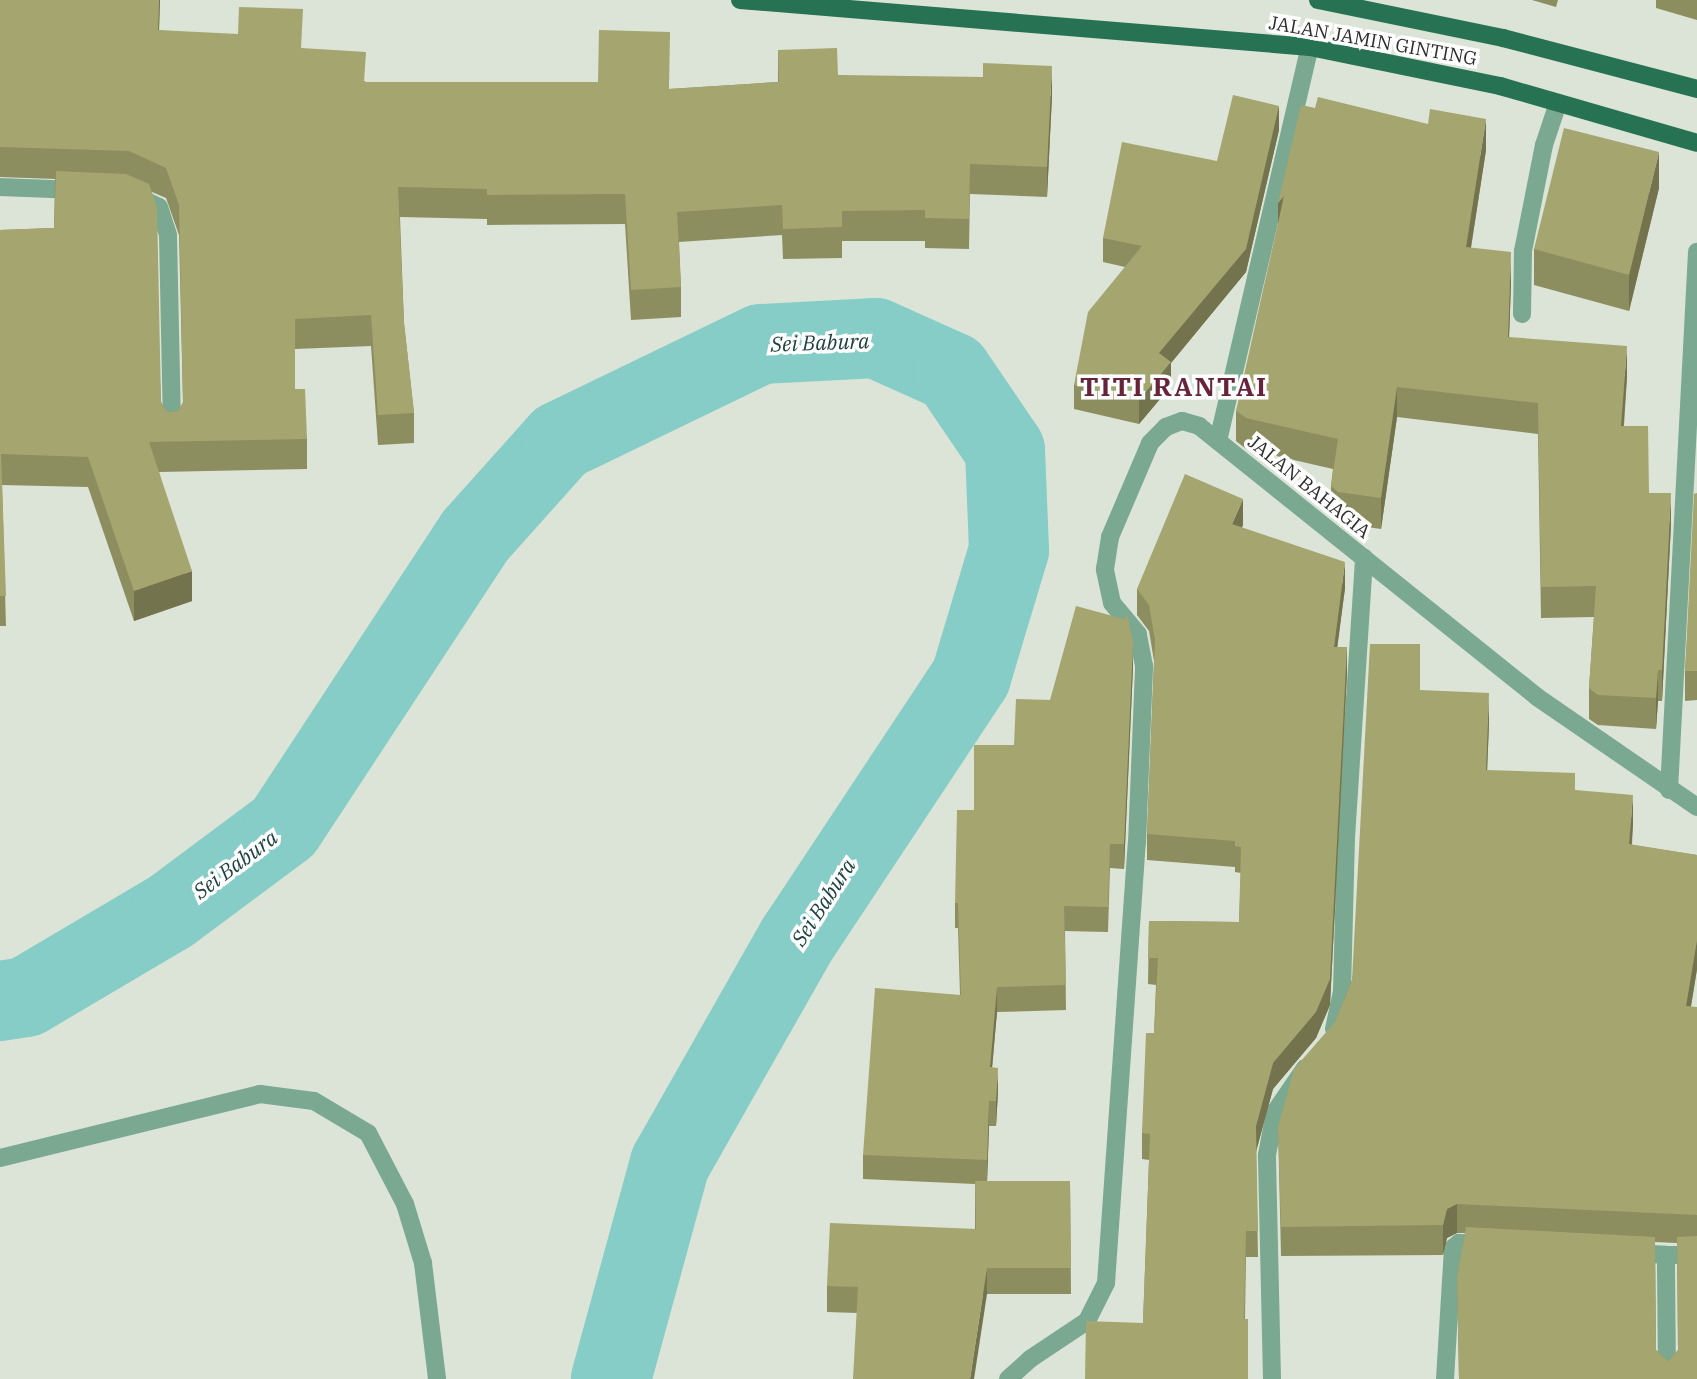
<!DOCTYPE html>
<html>
<head>
<meta charset="utf-8">
<style>
  body { margin:0 }
  #map { position:relative; width:1697px; height:1379px; overflow:hidden; background:#dbe4d7; font-family:"IBM Plex Serif",serif }
  div>[style] { position:absolute }
  [style*='--x'] { left:calc(var(--x)*1px); top:calc(var(--y)*1px); width:calc(var(--w)*1px); rotate:calc(var(--a)*1deg) }
  .river>* { height:80px; margin:-40px; padding:0 40px; transform-origin:40px; border-radius:40px; background:#85cdc6 }
  .minor>* { height:18px; margin:-9px; padding:0 9px; transform-origin:9px; border-radius:9px; background:#7aa890 }
  .major>* { height:18px; margin:-9px; padding:0 9px; transform-origin:9px; border-radius:9px; background:#277252 }
  .wall>* { inset:0; background:#8d8e5f }
  .shaded-wall>* { inset:0; background:#73744e }
  .building>* { inset:0; background:#a4a56f }
  span { translate:-50% -50%; white-space:nowrap; text-align:center; line-height:1.15; -webkit-text-stroke:7px #fff; paint-order:stroke }
  .street-label { font-size:19px; color:#2b2e2a }
  .water-label { font-size:21px; color:#1d413e; font-style:italic }
  .district-label { font-size:26px; color:#672339; font-weight:700; letter-spacing:2px }
</style>
</head>
<body>
<div id="map">
  <div class="river">
    <i style="--x:0;--y:1001;--w:26;--a:-9"></i>
    <i style="--x:26;--y:997;--w:167;--a:-30.6"></i>
    <i style="--x:170;--y:912;--w:142;--a:-36.7"></i>
    <i style="--x:284;--y:827;--w:349;--a:-56.7"></i>
    <i style="--x:476;--y:535;--w:126;--a:-48.2"></i>
    <i style="--x:560;--y:441;--w:223;--a:-25.8"></i>
    <i style="--x:761;--y:344;--w:115;--a:-3"></i>
    <i style="--x:876;--y:338;--w:83;--a:24.1"></i>
    <i style="--x:952;--y:372;--w:94;--a:55.8"></i>
    <i style="--x:1005;--y:450;--w:100;--a:87.7"></i>
    <i style="--x:1009;--y:550;--w:133;--a:106.7"></i>
    <i style="--x:971;--y:677;--w:313;--a:123.5"></i>
    <i style="--x:798;--y:938;--w:259;--a:119.6"></i>
    <i style="--x:670;--y:1163;--w:224;--a:105.3"></i>
  </div>
  <div class="minor">
    <i style="--x:0;--y:187;--w:77;--a:2.2"></i>
    <i style="--x:136;--y:196;--w:25;--a:26"></i>
    <i style="--x:159;--y:207;--w:29;--a:72"></i>
    <i style="--x:168;--y:235;--w:197;--a:88.8"></i>
    <i style="--x:1522;--y:314;--w:63;--a:-89.1"></i>
    <i style="--x:1523;--y:251;--w:108;--a:-78.8"></i>
    <i style="--x:1544;--y:145;--w:44;--a:-71.6"></i>
    <i style="--x:1218;--y:441;--w:405;--a:-76.9"></i>
    <i style="--x:1669;--y:790;--w:539;--a:-87.02"></i>
    <i style="--x:1334;--y:1029;--w:40;--a:-78"></i>
    <i style="--x:1342;--y:990;--w:152;--a:-88.5"></i>
    <i style="--x:1346;--y:838;--w:281;--a:-86.3"></i>
    <i style="--x:0;--y:1158;--w:268;--a:-13.8"></i>
    <i style="--x:260;--y:1094;--w:54;--a:7.4"></i>
    <i style="--x:314;--y:1101;--w:63;--a:30.7"></i>
    <i style="--x:368;--y:1133;--w:80;--a:62.5"></i>
    <i style="--x:405;--y:1204;--w:62;--a:73"></i>
    <i style="--x:423;--y:1263;--w:117;--a:83.1"></i>
    <i style="--x:1631;--y:1253;--w:35;--a:3"></i>
    <i style="--x:1008;--y:1379;--w:30;--a:-42"></i>
    <i style="--x:1030;--y:1359;--w:69;--a:-33.7"></i>
    <i style="--x:1087;--y:1321;--w:42;--a:-63.4"></i>
    <i style="--x:1106;--y:1283;--w:441;--a:-86"></i>
    <i style="--x:1137;--y:843;--w:177;--a:-87.7"></i>
    <i style="--x:1144;--y:666;--w:33;--a:-101"></i>
    <i style="--x:1138;--y:634;--w:40;--a:-130"></i>
    <i style="--x:1112;--y:603;--w:35;--a:-102"></i>
    <i style="--x:1105;--y:569;--w:32;--a:-81"></i>
    <i style="--x:1110;--y:537;--w:102;--a:-66.9"></i>
    <i style="--x:1150;--y:443;--w:23;--a:-45"></i>
    <i style="--x:1166;--y:427;--w:17;--a:-21"></i>
    <i style="--x:1182;--y:421;--w:18;--a:16"></i>
    <i style="--x:1199;--y:426;--w:433;--a:38.7"></i>
    <i style="--x:1537;--y:697;--w:194;--a:34.5"></i>
    <i style="--x:1272;--y:1379;--w:224;--a:-91.3"></i>
    <i style="--x:1267;--y:1155;--w:44;--a:-79.5"></i>
    <i style="--x:1275;--y:1112;--w:53;--a:-55.7"></i>
    <i style="--x:1445;--y:1379;--w:131;--a:-86.5"></i>
    <i style="--x:1453;--y:1248;--w:8;--a:-40"></i>
    <i style="--x:1459;--y:1243;--w:26;--a:2"></i>
    <i style="--x:1667;--y:1379;--w:124;--a:-90.5"></i>
    <i style="--x:1666;--y:1255;--w:31;--a:0"></i>
  </div>
  <div class="major">
    <i style="--x:740;--y:0;--w:572;--a:4.71"></i>
    <i style="--x:1310;--y:47;--w:194;--a:11.6"></i>
    <i style="--x:1500;--y:86;--w:205;--a:16.1"></i>
    <i style="--x:1318;--y:0;--w:189;--a:11.6"></i>
    <i style="--x:1503;--y:38;--w:201;--a:14.7"></i>
  </div>
  <div class="wall">
    <i style="clip-path:polygon(evenodd,0 0,160px 0,159px 30px,302px 48px,366px 82px,669px 89px,778px 82px,778px 50px,838px 75px,1052px 96px,1047px 197px,970px 194px,969px 249px,925px 248px,925px 241px,842px 241px,842px 258px,783px 259px,782px 235px,679px 242px,681px 287px,681px 317px,631px 320px,625px 224px,487px 225px,487px 219px,400px 217px,404px 323px,414px 413px,414px 443px,378px 445px,371px 346px,295px 349px,295px 389px,307px 439px,307px 469px,159px 472px,192px 601px,134px 621px,88px 487px,2px 485px,6px 626px,0 626px,0 230px,54px 228px,55px 179px,0 177px,0 0,152px 192px,166px 198px,179px 235px,183px 403px,178px 411px,167px 412px,161px 402px,152px 192px)"></i>
    <i style="clip-path:polygon(1532px 0,1558px 0,1556px 7px)"></i>
    <i style="clip-path:polygon(1656px 0,1697px 0,1697px 20px,1656px 8px)"></i>
    <i style="clip-path:polygon(1279px 130px,1246px 272px,1171px 363px,1171px 386px,1139px 424px,1074px 409px,1074px 385px,1125px 267px,1103px 262px,1103px 238px,1217px 161px)"></i>
    <i style="clip-path:polygon(1486px 150px,1471px 248px,1511px 283px,1509px 337px,1627px 377px,1624px 426px,1649px 493px,1671px 524px,1662px 701px,1658px 701px,1656px 729px,1598px 725px,1589px 719px,1589px 688px,1594px 617px,1541px 618px,1538px 434px,1397px 417px,1381px 529px,1338px 523px,1331px 517px,1331px 486px,1333px 469px,1246px 449px,1236px 441px,1236px 411px)"></i>
    <i style="clip-path:polygon(1659px 188px,1629px 311px,1534px 285px,1534px 249px)"></i>
    <i style="clip-path:polygon(1697px 493px,1697px 700px,1685px 701px,1685px 671px)"></i>
    <i style="clip-path:polygon(1243px 525px,1241px 527px,1345px 588px,1337px 647px,1347px 673px,1330px 1005px,1316px 1038px,1273px 1089px,1256px 1151px,1258px 1257px,1246px 1257px,1245px 1319px,1143px 1323px,1149px 1160px,1142px 1159px,1142px 1133px,1154px 1033px,1156px 985px,1148px 984px,1149px 921px,1239px 922px,1241px 873px,1235px 872px,1235px 867px,1147px 860px,1147px 834px,1154px 661px,1149px 631px,1137px 615px,1137px 589px)"></i>
    <i style="clip-path:polygon(1133px 667px,1124px 869px,1110px 868px,1108px 932px,1065px 931px,1066px 1010px,997px 1012px,992px 1067px,998px 1092px,996px 1126px,989px 1126px,987px 1181px,1070px 1181px,1071px 1294px,987px 1294px,857px 1313px,827px 1312px,827px 1286px,975px 1229px,975px 1184px,863px 1179px,863px 1155px,960px 995px,958px 928px,955px 928px,955px 903px,974px 810px,1014px 745px,1050px 700px)"></i>
    <i style="clip-path:polygon(evenodd,1420px 690px,1489px 723px,1487px 770px,1575px 790px,1633px 824px,1632px 845px,1697px 855px,1697px 969px,1691px 1007px,1697px 1007px,1697px 1379px,1459px 1379px,1457px 1278px,1465px 1233px,1457px 1233px,1447px 1238px,1443px 1255px,1281px 1256px,1278px 1127px,1335px 1022px,1352px 980px,1420px 690px,1655px 1242px,1677px 1243px,1678px 1350px,1668px 1361px,1656px 1350px,1655px 1242px)"></i>
  </div>
  <div class="shaded-wall">
    <i style="clip-path:polygon(159px 0,160px 0,158px 60px,158px 30px)"></i>
    <i style="clip-path:polygon(1052px 66px,1052px 96px,1047px 197px,1047px 167px)"></i>
    <i style="clip-path:polygon(1279px 106px,1279px 130px,1246px 272px,1171px 363px,1171px 386px,1139px 424px,1139px 400px,1159px 353px)"></i>
    <i style="clip-path:polygon(1486px 119px,1486px 150px,1466px 278px,1466px 247px)"></i>
    <i style="clip-path:polygon(1659px 152px,1659px 188px,1629px 311px,1629px 275px)"></i>
    <i style="clip-path:polygon(1284px 196px,1278px 233px,1278px 203px)"></i>
    <i style="clip-path:polygon(1511px 252px,1511px 283px,1508px 368px,1508px 337px)"></i>
    <i style="clip-path:polygon(1627px 346px,1627px 377px,1621px 457px,1621px 426px)"></i>
    <i style="clip-path:polygon(1397px 387px,1397px 417px,1381px 529px,1381px 498px)"></i>
    <i style="clip-path:polygon(1671px 493px,1671px 524px,1662px 701px,1662px 670px)"></i>
    <i style="clip-path:polygon(1243px 499px,1243px 525px,1232px 550px,1232px 524px)"></i>
    <i style="clip-path:polygon(1345px 562px,1345px 588px,1334px 673px,1334px 647px)"></i>
    <i style="clip-path:polygon(192px 571px,192px 601px,134px 621px,134px 591px)"></i>
    <i style="clip-path:polygon(1133px 642px,1133px 667px,1124px 869px,1124px 844px)"></i>
    <i style="clip-path:polygon(1347px 647px,1347px 673px,1330px 1005px,1316px 1038px,1273px 1089px,1256px 1152px,1256px 1126px,1273px 1063px)"></i>
    <i style="clip-path:polygon(1658px 670px,1658px 701px,1656px 729px,1656px 698px)"></i>
    <i style="clip-path:polygon(1489px 693px,1489px 723px,1486px 800px,1486px 770px)"></i>
    <i style="clip-path:polygon(1633px 795px,1633px 824px,1629px 874px,1629px 844px)"></i>
    <i style="clip-path:polygon(1697px 940px,1697px 969px,1686px 1035px,1686px 1006px)"></i>
    <i style="clip-path:polygon(997px 987px,997px 1012px,990px 1092px,990px 1067px)"></i>
    <i style="clip-path:polygon(998px 1068px,998px 1092px,996px 1126px,996px 1101px)"></i>
    <i style="clip-path:polygon(989px 1101px,989px 1126px,987px 1184px,987px 1160px)"></i>
    <i style="clip-path:polygon(1457px 1204px,1457px 1233px,1447px 1238px,1443px 1255px,1443px 1225px,1447px 1209px)"></i>
    <i style="clip-path:polygon(987px 1268px,987px 1294px,974px 1379px,970px 1379px)"></i>
  </div>
  <div class="building">
    <i style="clip-path:polygon(0 0,159px 0,158px 30px,238px 34px,239px 7px,303px 9px,301px 48px,366px 52px,364px 82px,598px 82px,599px 30px,670px 32px,669px 89px,779px 82px,778px 50px,837px 48px,838px 75px,983px 77px,983px 63px,1052px 66px,1047px 167px,970px 164px,969px 219px,925px 218px,925px 210px,842px 211px,842px 227px,783px 229px,782px 205px,677px 212px,681px 287px,631px 290px,625px 194px,487px 195px,487px 189px,398px 187px,404px 323px,414px 413px,378px 415px,371px 315px,295px 319px,295px 389px,305px 389px,307px 439px,149px 442px,192px 571px,134px 591px,88px 457px,1px 454px,6px 596px,0 596px,0 230px,54px 228px,56px 171px,126px 174px,149px 184px,157px 207px,161px 402px,167px 412px,178px 411px,183px 402px,179px 205px,166px 168px,129px 151px,0 147px)"></i>
    <i style="clip-path:polygon(1233px 95px,1279px 106px,1246px 249px,1159px 353px,1171px 362px,1139px 400px,1074px 385px,1088px 312px,1142px 246px,1103px 238px,1122px 142px,1217px 161px)"></i>
    <i style="clip-path:polygon(1318px 97px,1428px 124px,1430px 109px,1486px 119px,1466px 247px,1511px 252px,1508px 337px,1627px 346px,1621px 426px,1648px 426px,1649px 493px,1671px 493px,1662px 670px,1658px 670px,1656px 698px,1598px 695px,1589px 688px,1596px 586px,1541px 587px,1538px 403px,1397px 387px,1381px 498px,1338px 492px,1331px 486px,1338px 439px,1246px 418px,1236px 411px,1284px 196px,1278px 203px,1301px 105px,1315px 108px)"></i>
    <i style="clip-path:polygon(1564px 128px,1659px 152px,1629px 275px,1534px 249px)"></i>
    <i style="clip-path:polygon(1185px 474px,1243px 499px,1232px 524px,1345px 562px,1334px 647px,1347px 647px,1330px 979px,1316px 1012px,1273px 1063px,1256px 1126px,1258px 1231px,1246px 1231px,1244px 1319px,1248px 1319px,1248px 1379px,1085px 1379px,1086px 1321px,1143px 1323px,1150px 1134px,1142px 1133px,1146px 1033px,1154px 1033px,1158px 958px,1148px 958px,1149px 921px,1239px 922px,1241px 847px,1235px 846px,1235px 841px,1147px 834px,1155px 640px,1149px 605px,1137px 589px)"></i>
    <i style="clip-path:polygon(1697px 493px,1697px 671px,1685px 671px,1694px 494px)"></i>
    <i style="clip-path:polygon(1076px 606px,1124px 619px,1127px 614px,1133px 642px,1124px 844px,1110px 844px,1108px 907px,1064px 906px,1066px 985px,997px 987px,990px 1067px,998px 1068px,996px 1101px,989px 1101px,987px 1160px,863px 1155px,875px 988px,961px 995px,958px 903px,955px 903px,957px 810px,974px 810px,974px 745px,1014px 745px,1016px 699px,1050px 700px)"></i>
    <i style="clip-path:polygon(1370px 644px,1420px 644px,1420px 690px,1489px 693px,1486px 770px,1575px 773px,1575px 790px,1633px 795px,1629px 844px,1697px 855px,1697px 940px,1686px 1006px,1697px 1007px,1697px 1215px,1457px 1204px,1447px 1209px,1443px 1225px,1281px 1227px,1278px 1127px,1294px 1069px,1335px 1022px,1352px 980px)"></i>
    <i style="clip-path:polygon(975px 1181px,1070px 1181px,1071px 1268px,987px 1268px,970px 1379px,853px 1379px,858px 1287px,827px 1286px,830px 1223px,976px 1229px)"></i>
    <i style="clip-path:polygon(1466px 1227px,1655px 1237px,1656px 1350px,1668px 1361px,1678px 1350px,1677px 1237px,1697px 1236px,1697px 1379px,1459px 1379px,1457px 1278px)"></i>
  </div>
  <div class="street-label">
    <span style="left:1373px;top:41px;rotate:10deg">JALAN JAMIN GINTING</span>
    <span style="left:1309px;top:487px;rotate:39deg">JALAN BAHAGIA</span>
  </div>
  <div class="water-label">
    <span style="left:820px;top:342px;rotate:-2deg">Sei Babura</span>
    <span style="left:235px;top:864px;rotate:-37deg">Sei Babura</span>
    <span style="left:823px;top:902px;rotate:-57deg">Sei Babura</span>
  </div>
  <div class="district-label">
    <span style="left:1174px;top:387px">TITI RANTAI</span>
  </div>
</div>
</body>
</html>
